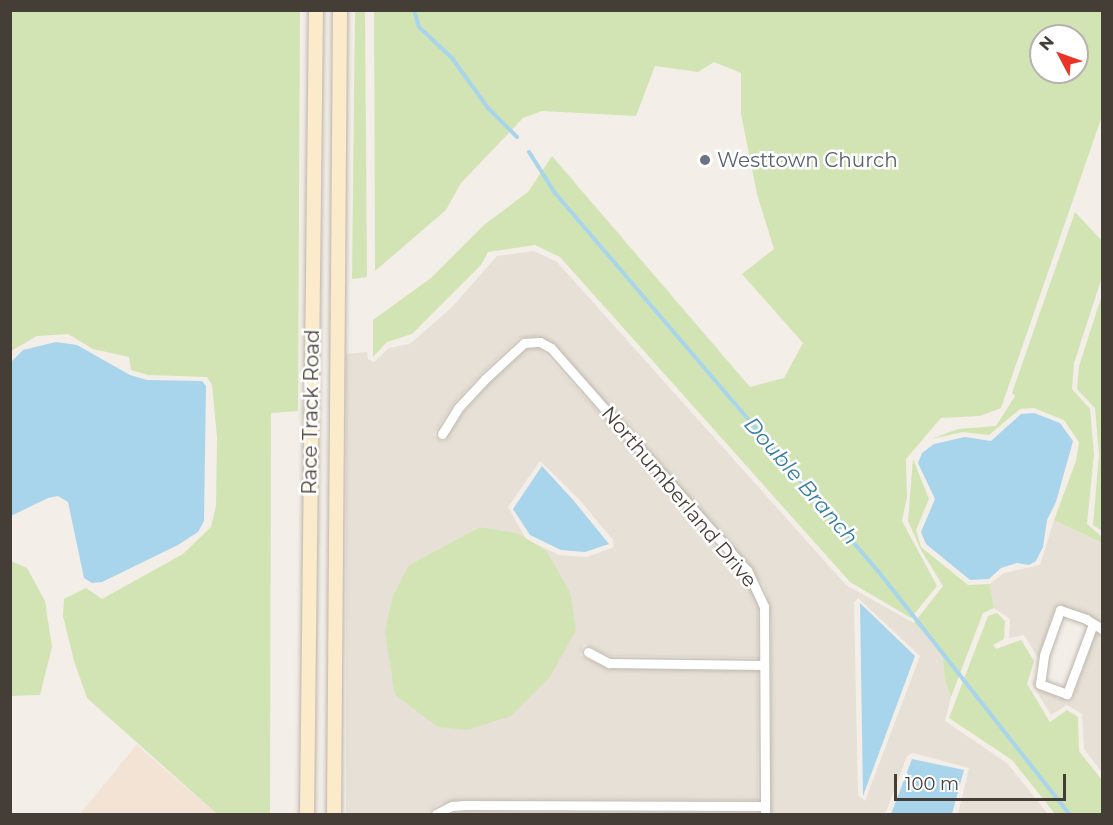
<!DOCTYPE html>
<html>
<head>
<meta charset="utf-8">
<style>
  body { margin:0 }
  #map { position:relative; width:1113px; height:825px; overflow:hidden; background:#f3eee8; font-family:Montserrat,sans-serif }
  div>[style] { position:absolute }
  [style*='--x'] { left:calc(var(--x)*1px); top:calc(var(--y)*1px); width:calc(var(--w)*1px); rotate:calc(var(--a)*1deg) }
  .residential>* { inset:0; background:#e6e0d6 }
  .commercial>* { inset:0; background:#f3e3d4 }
  .green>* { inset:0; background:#d2e4b3 }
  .water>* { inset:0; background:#a8d5eb }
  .stream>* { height:4px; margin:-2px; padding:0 2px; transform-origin:2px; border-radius:2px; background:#a8d5eb }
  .roads { filter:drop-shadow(0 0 2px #bdb5ab) drop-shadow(0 0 2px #bdb5ab) }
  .street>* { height:9px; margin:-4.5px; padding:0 4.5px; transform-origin:4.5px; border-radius:4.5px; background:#fff }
  .secondary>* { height:14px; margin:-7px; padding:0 7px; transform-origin:7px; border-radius:7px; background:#fbebca }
  .dots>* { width:16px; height:16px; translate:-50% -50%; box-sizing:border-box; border:3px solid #fff; border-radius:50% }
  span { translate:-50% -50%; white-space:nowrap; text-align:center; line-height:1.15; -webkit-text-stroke:5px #fff; paint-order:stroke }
  .worship-label { font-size:20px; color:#5b616d }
  .left { translate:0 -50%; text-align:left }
  .street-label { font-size:20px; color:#453e37 }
  .water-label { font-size:21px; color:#367da2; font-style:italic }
  .frame { position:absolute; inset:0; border:12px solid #453e37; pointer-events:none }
  .north { position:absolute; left:1029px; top:24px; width:60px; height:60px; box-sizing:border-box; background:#fff; border:2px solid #b5b2af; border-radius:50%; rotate:311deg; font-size:16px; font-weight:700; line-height:24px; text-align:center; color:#453e37 }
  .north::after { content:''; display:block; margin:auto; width:21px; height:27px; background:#eb3327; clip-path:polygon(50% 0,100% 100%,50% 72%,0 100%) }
  .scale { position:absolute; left:894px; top:774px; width:172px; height:27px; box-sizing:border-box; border:3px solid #453e37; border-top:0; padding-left:8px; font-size:18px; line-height:21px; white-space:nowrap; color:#453e37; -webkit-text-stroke:4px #fff; paint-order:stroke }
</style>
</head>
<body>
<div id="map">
  <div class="residential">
    <i style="clip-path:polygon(evenodd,534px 251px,557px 262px,846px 585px,914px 623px,942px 650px,945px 681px,951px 697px,945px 721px,1008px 764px,1048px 814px,958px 814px,969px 768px,913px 753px,907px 756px,885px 814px,771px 814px,771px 630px,770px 605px,763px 584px,555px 344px,538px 336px,519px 338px,481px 374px,453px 404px,433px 435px,444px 442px,463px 413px,490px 383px,527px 349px,539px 348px,632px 448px,752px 589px,758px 606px,758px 658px,610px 656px,584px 644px,580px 655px,609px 669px,758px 671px,758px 800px,464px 799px,438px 804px,427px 814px,346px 814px,346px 354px,367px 352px,368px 359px,374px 362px,389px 348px,410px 344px,452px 307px,497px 256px,534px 251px,540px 461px,578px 498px,613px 540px,614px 547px,587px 557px,559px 555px,532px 542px,546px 550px,409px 565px,480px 527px,517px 533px,526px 539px,508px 507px,540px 461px,534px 251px,858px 598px,920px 656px,865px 801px,858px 795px,854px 603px,858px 598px)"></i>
    <i style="clip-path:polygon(1054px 520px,1102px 543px,1102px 622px,1062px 605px,1055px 608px,1038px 658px,1024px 635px,1009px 638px,1010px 619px,994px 608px,990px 584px,1004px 573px,1040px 565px)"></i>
    <i style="clip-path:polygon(1096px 632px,1102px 635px,1102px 772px,1084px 749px,1082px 714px,1067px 705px,1051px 715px,1032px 684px,1037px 672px,1034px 681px,1039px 689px,1066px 700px,1073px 697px)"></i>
    <i style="clip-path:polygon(466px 811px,758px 812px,758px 814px,446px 814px)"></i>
  </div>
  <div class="commercial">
    <i style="clip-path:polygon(137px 744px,146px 753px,217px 814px,80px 814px)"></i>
  </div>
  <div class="green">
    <i style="clip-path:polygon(11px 10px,300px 11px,298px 411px,271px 413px,270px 814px,217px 814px,87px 698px,74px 661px,63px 616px,64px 599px,86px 588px,102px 599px,183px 554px,211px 527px,216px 506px,217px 437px,212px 385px,207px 377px,148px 375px,131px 370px,129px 357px,93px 349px,68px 334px,37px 336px,11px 351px)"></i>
    <i style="clip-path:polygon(355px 11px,365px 11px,367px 277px,352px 279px)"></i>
    <i style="clip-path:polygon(evenodd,374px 11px,1102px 11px,1102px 116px,1001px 408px,980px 416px,941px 418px,906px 459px,907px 497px,902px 521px,937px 586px,911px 618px,850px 582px,560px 257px,535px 245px,488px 252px,481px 265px,412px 334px,387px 342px,373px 357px,373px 320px,431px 278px,484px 225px,528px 192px,552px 156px,750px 387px,784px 378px,803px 343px,742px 274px,774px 249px,757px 194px,741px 114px,741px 73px,714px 62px,698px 72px,655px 66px,636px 116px,542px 111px,523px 118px,461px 183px,446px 210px,375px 271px,374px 11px,1041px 36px,1077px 36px,1077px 72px,1041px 72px,1041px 36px)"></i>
    <i style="clip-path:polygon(1075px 212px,1102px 241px,1102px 277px,1074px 363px,1072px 389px,1090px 409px,1094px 454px,1087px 524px,1102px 537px,1102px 543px,1054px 520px,1076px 461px,1079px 442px,1064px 420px,1034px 408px,1020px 409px,989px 435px,963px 432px,931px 439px,958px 429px,996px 426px,1015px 396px,1012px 393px)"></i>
    <i style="clip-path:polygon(1102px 295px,1102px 531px,1093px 525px,1099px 455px,1095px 408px,1077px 389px,1079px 366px)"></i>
    <i style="clip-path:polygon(913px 459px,929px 499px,916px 530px,921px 547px,968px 585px,990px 584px,994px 608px,983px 613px,951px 697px,945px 681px,942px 650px,914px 623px,943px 586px,921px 550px,908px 521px)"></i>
    <i style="clip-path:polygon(480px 527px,517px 533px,546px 550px,570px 592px,576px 630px,550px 677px,511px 716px,467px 730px,438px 727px,395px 695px,385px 632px,392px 598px,409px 565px)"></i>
    <i style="clip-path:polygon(11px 561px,27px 568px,45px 601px,52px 647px,40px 695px,11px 696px)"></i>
    <i style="clip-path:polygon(997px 613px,1005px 621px,1004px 639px,993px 645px,996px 649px,1021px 640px,1034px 661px,1027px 684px,1050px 722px,1067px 710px,1078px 717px,1079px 751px,1102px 780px,1102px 814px,1055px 814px,1012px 760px,949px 718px,988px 616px)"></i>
  </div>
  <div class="water">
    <i style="clip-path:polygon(56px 342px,77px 345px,130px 375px,147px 380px,202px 381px,206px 386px,204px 521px,198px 532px,178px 545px,102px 582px,92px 583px,84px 578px,68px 502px,58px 496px,48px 498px,11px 516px,11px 362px,23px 350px)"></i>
    <i style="clip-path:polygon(1034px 413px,1060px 423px,1073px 441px,1056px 502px,1047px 520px,1043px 547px,1036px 561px,1029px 565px,1017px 563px,1001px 568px,989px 579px,970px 580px,926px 544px,921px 532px,935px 499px,918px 463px,922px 453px,934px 444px,965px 437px,991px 441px,1021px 414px)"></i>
    <i style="clip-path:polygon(542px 466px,574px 501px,609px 544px,585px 552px,561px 550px,530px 535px,513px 509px)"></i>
    <i style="clip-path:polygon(860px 603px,915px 656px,863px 796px)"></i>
    <i style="clip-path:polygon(912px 759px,964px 770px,952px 814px,891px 814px)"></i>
  </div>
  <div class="stream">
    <i style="--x:414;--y:10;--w:18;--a:74"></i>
    <i style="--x:419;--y:27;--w:45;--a:43.2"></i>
    <i style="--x:452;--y:58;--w:62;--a:54.2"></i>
    <i style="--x:488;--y:108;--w:41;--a:45"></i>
    <i style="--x:529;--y:152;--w:49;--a:57.6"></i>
    <i style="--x:555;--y:193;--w:497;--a:49.5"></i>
    <i style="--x:878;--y:571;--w:309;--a:51.8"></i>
  </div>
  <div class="roads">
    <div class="street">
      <i style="--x:442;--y:434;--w:31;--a:-58"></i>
      <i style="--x:458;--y:408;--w:40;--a:-47"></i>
      <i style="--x:485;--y:379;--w:53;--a:-42.7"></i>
      <i style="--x:524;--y:343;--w:16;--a:-4"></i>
      <i style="--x:540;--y:342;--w:13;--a:29"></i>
      <i style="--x:551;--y:348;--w:296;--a:48.6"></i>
      <i style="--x:747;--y:570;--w:40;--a:65"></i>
      <i style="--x:764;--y:606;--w:208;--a:89.7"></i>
      <i style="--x:1093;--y:624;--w:75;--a:110.4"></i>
      <i style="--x:1067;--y:694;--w:29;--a:-160"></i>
      <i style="--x:1040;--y:684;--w:29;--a:-82"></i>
      <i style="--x:1044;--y:655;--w:48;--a:-70.4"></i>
      <i style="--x:1060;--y:610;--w:28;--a:19"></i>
      <i style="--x:1086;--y:619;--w:19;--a:32"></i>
      <i style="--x:588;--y:652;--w:24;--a:28"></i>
      <i style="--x:609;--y:663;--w:155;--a:0.7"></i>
      <i style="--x:436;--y:814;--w:18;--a:-27"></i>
      <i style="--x:452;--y:806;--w:13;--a:-4"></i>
      <i style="--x:465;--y:805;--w:299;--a:0.2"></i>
    </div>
    <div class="secondary">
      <i style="--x:307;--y:814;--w:804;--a:-89.36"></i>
      <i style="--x:334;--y:814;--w:804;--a:-89.57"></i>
    </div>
  </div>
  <div class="dots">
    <i style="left:705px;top:160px;background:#6b7280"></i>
  </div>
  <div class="worship-label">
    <span class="left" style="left:717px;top:160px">Westtown Church</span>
  </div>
  <div class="street-label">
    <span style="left:311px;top:412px;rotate:-89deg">Race Track Road</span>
    <span style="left:679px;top:497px;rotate:50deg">Northumberland Drive</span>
  </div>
  <div class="water-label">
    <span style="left:801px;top:481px;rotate:49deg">Double Branch</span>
  </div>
  <div class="frame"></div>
  <div class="north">N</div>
  <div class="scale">100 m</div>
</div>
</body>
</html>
